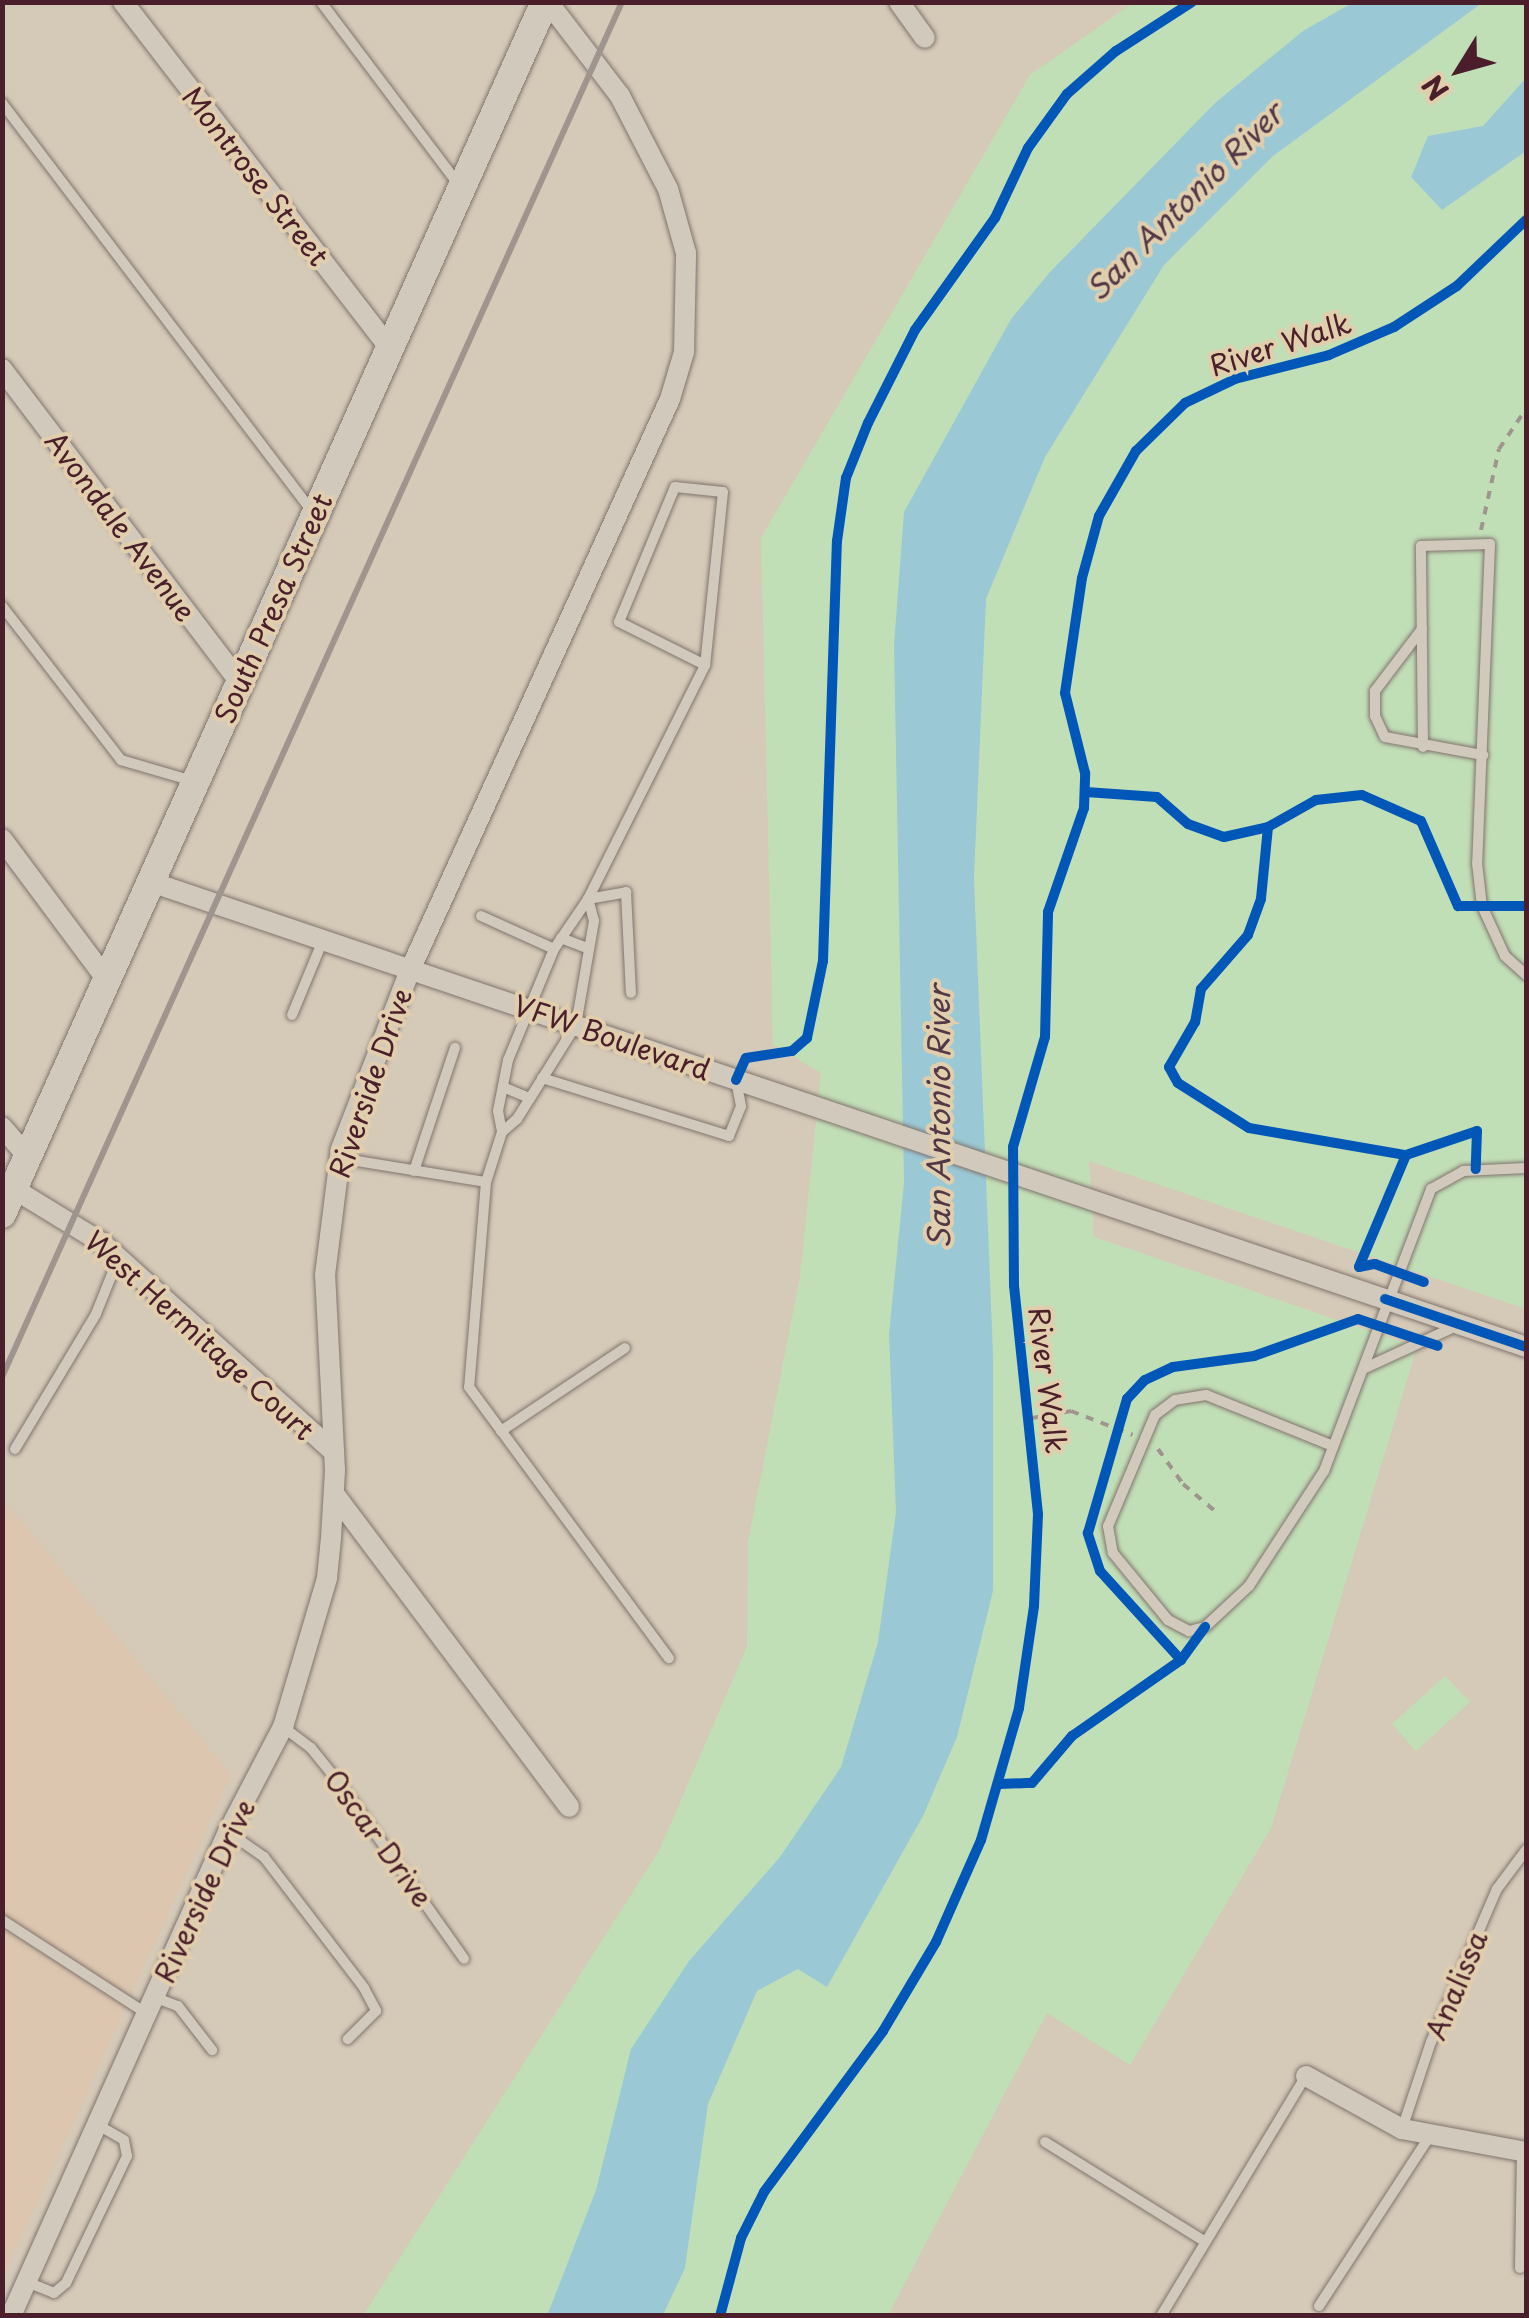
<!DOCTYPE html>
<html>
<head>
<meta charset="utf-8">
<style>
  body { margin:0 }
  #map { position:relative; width:1529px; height:2318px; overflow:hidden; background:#d5cab8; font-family:"Playpen Sans",sans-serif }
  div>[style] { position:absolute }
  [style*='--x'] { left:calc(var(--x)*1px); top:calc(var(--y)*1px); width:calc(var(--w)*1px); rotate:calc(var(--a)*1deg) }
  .built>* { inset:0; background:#dcc6af }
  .green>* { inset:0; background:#c1dfb7 }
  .water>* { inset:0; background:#9ac9d5 }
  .path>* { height:4px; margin-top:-2px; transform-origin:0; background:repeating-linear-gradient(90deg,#9f958e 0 8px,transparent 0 16px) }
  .roads { filter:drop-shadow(0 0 2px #81746e) drop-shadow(0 0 2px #81746e) }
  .service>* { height:10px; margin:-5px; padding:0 5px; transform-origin:5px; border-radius:5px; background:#d1c9bc }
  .minor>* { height:20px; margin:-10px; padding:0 10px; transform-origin:10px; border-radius:10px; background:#d1c9bc }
  .secondary>* { height:28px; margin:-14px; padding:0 14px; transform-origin:14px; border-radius:14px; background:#d1c9bc }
  .rail>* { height:6px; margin:-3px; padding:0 3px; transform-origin:3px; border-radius:3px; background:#9f958e }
  .cycleway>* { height:10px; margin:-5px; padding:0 5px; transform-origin:5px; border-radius:5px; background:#0057b8 }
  span { translate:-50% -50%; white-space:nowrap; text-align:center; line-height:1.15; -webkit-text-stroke:8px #e1ceac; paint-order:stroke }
  .street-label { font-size:28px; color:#4a1f2b }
  .water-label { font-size:30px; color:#523846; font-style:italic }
  .frame { position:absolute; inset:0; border:5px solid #4a1f2b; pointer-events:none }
  .north { position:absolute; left:1409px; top:20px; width:100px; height:100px; -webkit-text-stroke:8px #e1ceac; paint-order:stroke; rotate:233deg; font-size:28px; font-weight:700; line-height:40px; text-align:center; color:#4a1f2b }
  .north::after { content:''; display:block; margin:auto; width:35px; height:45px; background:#4a1f2b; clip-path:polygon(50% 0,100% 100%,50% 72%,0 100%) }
</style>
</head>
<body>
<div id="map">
  <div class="built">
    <i style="clip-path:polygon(3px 1499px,231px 1775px,3px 2277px)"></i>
  </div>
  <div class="green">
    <i style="clip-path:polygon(1133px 3px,1526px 3px,1526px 1309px,1089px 1161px,1094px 1237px,1417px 1347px,1271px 1828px,1130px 2065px,1047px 2013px,888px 2315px,363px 2316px,659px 1851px,747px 1647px,748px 1542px,800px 1277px,821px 1073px,773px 1044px,761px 538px,1030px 75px)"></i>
    <i style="clip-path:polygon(1445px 1676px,1470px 1702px,1416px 1751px,1392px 1724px)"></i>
  </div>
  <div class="water">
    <i style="clip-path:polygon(1352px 3px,1482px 3px,1273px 156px,1164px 265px,1045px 457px,986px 599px,974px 878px,993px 1354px,993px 1591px,957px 1737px,923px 1816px,827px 1987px,798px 1969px,757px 1991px,708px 2104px,685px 2268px,663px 2315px,547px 2316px,596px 2190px,631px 2049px,689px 1961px,780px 1857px,841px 1767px,878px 1642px,896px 1512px,889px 1334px,904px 1183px,894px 645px,904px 512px,1011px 319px,1050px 272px,1215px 103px,1303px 31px)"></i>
    <i style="clip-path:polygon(1526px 78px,1526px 151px,1442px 210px,1411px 177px,1428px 136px,1483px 126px)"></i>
  </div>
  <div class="path">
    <i style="--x:1481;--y:530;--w:83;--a:-77.5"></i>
    <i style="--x:1499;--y:449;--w:48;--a:-56"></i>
    <i style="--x:1032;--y:1418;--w:40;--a:-10"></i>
    <i style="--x:1071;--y:1411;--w:66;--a:21.2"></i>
    <i style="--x:1158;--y:1449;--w:43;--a:54.5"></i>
    <i style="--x:1183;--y:1484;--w:42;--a:40.2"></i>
  </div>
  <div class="roads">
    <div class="service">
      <i style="--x:321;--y:2;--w:229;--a:53"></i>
      <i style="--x:2;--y:103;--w:511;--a:52.79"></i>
      <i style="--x:2;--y:606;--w:195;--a:52.3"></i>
      <i style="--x:121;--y:760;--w:75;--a:16.3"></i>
      <i style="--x:1422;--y:629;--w:78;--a:127.2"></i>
      <i style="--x:1375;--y:691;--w:25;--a:90"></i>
      <i style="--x:1375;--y:716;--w:23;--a:65"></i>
      <i style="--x:1385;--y:737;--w:100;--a:10.4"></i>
      <i style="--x:1423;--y:747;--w:201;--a:-90.6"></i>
      <i style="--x:1421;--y:546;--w:69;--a:-1.7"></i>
      <i style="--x:1490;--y:544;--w:319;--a:92.3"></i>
      <i style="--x:1477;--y:863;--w:43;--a:83.4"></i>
      <i style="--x:1482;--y:906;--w:55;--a:65.3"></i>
      <i style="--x:1505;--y:956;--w:28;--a:42"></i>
      <i style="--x:588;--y:899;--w:262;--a:-63.4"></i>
      <i style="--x:705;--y:665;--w:96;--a:-153.4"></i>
      <i style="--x:619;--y:622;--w:146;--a:-67.5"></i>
      <i style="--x:675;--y:487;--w:48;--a:5.9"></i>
      <i style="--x:723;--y:492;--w:174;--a:95.9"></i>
      <i style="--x:588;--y:899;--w:39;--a:-10"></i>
      <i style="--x:626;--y:892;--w:101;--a:87.2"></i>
      <i style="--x:481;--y:916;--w:80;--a:24.3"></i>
      <i style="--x:561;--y:938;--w:30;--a:21"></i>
      <i style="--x:292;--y:1015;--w:81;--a:-67.5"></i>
      <i style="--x:542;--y:1078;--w:196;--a:17.2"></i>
      <i style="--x:729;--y:1136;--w:32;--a:-68"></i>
      <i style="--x:741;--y:1106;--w:25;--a:-101"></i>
      <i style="--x:503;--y:1087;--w:28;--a:23"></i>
      <i style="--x:502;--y:1132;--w:20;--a:-41"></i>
      <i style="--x:517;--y:1119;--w:111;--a:-57.9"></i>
      <i style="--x:576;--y:1025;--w:106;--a:-80.2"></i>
      <i style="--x:594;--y:921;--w:23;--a:-105"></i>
      <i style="--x:588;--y:899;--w:60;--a:124.2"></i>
      <i style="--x:554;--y:949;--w:120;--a:112.5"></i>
      <i style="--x:508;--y:1060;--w:52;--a:101.1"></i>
      <i style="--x:498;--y:1111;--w:21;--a:79"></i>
      <i style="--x:502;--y:1132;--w:52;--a:107.7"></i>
      <i style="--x:486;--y:1182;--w:206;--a:94.7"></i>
      <i style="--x:469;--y:1387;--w:337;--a:53.6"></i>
      <i style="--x:339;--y:1158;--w:149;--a:9.3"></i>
      <i style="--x:414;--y:1171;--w:130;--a:-71.6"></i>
      <i style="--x:1365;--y:1368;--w:98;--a:-24.7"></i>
      <i style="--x:501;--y:1431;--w:149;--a:-33.8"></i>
      <i style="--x:1333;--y:1446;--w:137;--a:-158.1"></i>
      <i style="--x:1206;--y:1395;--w:31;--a:171"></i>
      <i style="--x:1175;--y:1400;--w:25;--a:143"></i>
      <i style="--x:1155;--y:1415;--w:121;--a:112.9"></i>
      <i style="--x:1108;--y:1526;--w:27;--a:80"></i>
      <i style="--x:1113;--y:1553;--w:87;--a:50.6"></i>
      <i style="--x:1168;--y:1620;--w:24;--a:28"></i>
      <i style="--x:1189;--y:1631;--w:16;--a:-14"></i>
      <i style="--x:1205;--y:1627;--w:60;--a:-43"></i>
      <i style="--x:1249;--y:1586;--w:137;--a:-56.9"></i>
      <i style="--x:1324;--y:1471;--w:302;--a:-69.2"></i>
      <i style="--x:1431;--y:1189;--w:37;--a:-29"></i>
      <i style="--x:1463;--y:1171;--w:63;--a:-2.7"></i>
      <i style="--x:15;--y:1449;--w:157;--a:-59"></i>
      <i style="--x:96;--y:1314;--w:59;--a:-68.2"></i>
      <i style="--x:283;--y:1727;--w:35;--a:37"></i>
      <i style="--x:311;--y:1748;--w:48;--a:51"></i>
      <i style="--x:341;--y:1785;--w:213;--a:54.7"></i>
      <i style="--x:228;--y:1832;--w:44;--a:34.8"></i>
      <i style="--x:264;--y:1857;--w:165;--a:52.6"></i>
      <i style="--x:364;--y:1988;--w:26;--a:62"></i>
      <i style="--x:376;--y:2011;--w:40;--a:135"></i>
      <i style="--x:2;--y:1920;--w:171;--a:32.9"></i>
      <i style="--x:154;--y:1997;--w:26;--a:21"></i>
      <i style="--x:178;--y:2006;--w:56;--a:52.3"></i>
      <i style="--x:1402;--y:2129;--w:92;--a:-71.6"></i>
      <i style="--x:1431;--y:2042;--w:167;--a:-66.7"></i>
      <i style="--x:1497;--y:1889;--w:49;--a:-53.4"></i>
      <i style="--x:1045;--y:2142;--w:187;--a:31.9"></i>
      <i style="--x:1520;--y:2268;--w:116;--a:-89"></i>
      <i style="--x:27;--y:2282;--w:29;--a:22"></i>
      <i style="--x:54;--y:2293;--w:16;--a:-40"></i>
      <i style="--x:66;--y:2283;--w:141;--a:-64.3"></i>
      <i style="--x:127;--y:2156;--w:16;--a:-101"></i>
      <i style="--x:124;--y:2140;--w:30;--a:-150"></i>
      <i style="--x:1319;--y:2306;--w:202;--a:-56.9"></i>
      <i style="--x:1161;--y:2316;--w:280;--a:-58.9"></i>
    </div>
    <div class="minor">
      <i style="--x:123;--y:2;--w:438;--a:52.4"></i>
      <i style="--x:899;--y:2;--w:44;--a:54.2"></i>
      <i style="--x:2;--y:369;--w:393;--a:52.8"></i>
      <i style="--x:2;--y:839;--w:177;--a:53.3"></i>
      <i style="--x:151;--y:882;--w:1451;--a:18.68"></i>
      <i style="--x:2;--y:1127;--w:40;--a:49"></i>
      <i style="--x:14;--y:1189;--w:103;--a:31.5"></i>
      <i style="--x:102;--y:1243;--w:312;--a:42"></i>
      <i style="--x:335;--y:1495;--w:390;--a:53.1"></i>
      <i style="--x:1306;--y:2076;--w:110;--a:28.9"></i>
      <i style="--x:1402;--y:2129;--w:126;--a:10.5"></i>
      <i style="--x:11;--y:2316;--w:530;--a:-65.85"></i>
      <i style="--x:228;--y:1832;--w:119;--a:-62.4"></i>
      <i style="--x:283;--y:1727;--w:155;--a:-73.5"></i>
      <i style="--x:327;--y:1578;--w:40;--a:-84.3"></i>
      <i style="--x:331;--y:1538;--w:68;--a:-86.6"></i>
      <i style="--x:335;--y:1470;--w:195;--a:-92.9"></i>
      <i style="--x:325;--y:1275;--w:127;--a:-82.8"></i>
      <i style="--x:341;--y:1149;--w:194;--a:-68.9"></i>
      <i style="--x:411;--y:968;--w:625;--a:-65.53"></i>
      <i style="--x:670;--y:399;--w:49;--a:-73.4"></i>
      <i style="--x:684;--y:352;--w:99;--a:-88.8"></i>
      <i style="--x:686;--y:253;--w:66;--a:-105.7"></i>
      <i style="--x:668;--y:189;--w:105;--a:-117.3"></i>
      <i style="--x:620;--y:96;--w:118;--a:-127.5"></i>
    </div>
    <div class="secondary">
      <i style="--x:2;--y:1214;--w:1328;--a:-65.87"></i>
    </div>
  </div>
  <div class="rail">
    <i style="--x:2;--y:1377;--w:1508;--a:-65.73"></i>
  </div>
  <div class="cycleway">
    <i style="--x:1086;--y:792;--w:71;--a:4"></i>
    <i style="--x:1157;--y:797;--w:41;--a:41.1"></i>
    <i style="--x:1188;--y:824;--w:38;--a:20"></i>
    <i style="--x:1224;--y:837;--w:45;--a:-12.8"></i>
    <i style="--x:1268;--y:827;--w:55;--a:-29.4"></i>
    <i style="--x:1316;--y:800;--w:46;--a:-6.2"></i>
    <i style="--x:1362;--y:795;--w:64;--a:23.8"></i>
    <i style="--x:1421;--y:821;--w:93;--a:66.5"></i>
    <i style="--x:1458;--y:906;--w:68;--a:0"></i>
    <i style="--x:1268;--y:827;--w:72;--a:95.6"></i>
    <i style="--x:1261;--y:899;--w:38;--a:110"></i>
    <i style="--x:1248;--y:935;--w:72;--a:131"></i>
    <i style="--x:1201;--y:989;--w:34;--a:100"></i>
    <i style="--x:1195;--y:1022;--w:52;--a:120"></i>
    <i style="--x:1169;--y:1067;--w:18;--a:61"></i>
    <i style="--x:1178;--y:1083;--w:84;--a:32.4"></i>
    <i style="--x:1249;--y:1128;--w:159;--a:9.8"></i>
    <i style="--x:1406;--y:1155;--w:75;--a:-18.7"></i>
    <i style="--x:1477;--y:1131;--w:38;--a:92"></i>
    <i style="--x:736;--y:1080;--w:24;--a:-66"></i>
    <i style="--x:746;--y:1058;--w:47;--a:-8.7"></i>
    <i style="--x:792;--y:1051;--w:20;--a:-41"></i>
    <i style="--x:807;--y:1038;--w:79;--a:-78.3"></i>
    <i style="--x:823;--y:961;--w:420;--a:-88.1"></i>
    <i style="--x:837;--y:541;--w:64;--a:-81.9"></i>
    <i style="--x:846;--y:478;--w:59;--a:-68.2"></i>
    <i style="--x:868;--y:423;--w:104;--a:-63.2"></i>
    <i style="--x:915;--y:330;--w:138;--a:-54.5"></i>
    <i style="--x:995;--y:218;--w:77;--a:-64.8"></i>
    <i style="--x:1028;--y:148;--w:67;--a:-54.2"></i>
    <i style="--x:1067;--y:94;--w:65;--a:-41.3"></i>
    <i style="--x:1116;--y:51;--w:90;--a:-32.8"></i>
    <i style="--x:1406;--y:1155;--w:121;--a:112.8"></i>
    <i style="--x:1359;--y:1267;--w:16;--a:-11"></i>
    <i style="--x:1375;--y:1264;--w:52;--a:20.2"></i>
    <i style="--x:1385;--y:1299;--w:149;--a:18.8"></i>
    <i style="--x:1181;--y:1660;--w:120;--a:-132.3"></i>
    <i style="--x:1100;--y:1571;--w:40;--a:-108"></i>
    <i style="--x:1088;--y:1533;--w:140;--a:-73.8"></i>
    <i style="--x:1127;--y:1399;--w:26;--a:-47"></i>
    <i style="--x:1145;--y:1380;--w:31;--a:-25"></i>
    <i style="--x:1173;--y:1367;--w:82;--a:-7.7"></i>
    <i style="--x:1254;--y:1356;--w:110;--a:-19.6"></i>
    <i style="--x:1358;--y:1319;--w:84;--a:18.6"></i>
    <i style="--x:999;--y:1784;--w:33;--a:-2"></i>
    <i style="--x:1032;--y:1783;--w:62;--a:-49.6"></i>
    <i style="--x:1072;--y:1736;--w:133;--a:-34.9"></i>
    <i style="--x:1181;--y:1660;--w:41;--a:-54"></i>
    <i style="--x:720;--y:2316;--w:81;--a:-74.9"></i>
    <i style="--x:741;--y:2238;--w:51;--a:-63.4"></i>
    <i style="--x:764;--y:2192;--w:200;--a:-53.5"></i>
    <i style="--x:883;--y:2031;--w:104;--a:-59.2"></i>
    <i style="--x:936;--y:1942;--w:111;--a:-66.2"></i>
    <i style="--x:981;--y:1840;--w:137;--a:-73.9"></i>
    <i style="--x:1019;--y:1708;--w:103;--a:-81.6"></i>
    <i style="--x:1034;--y:1606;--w:92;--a:-87.5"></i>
    <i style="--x:1038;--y:1514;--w:230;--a:-96"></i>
    <i style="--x:1014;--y:1285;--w:138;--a:-90.4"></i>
    <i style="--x:1013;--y:1147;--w:115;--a:-73.8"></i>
    <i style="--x:1045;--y:1037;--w:125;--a:-88.6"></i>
    <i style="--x:1048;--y:912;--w:110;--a:-70.9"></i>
    <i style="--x:1084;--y:808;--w:35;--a:-88"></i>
    <i style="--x:1085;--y:773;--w:82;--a:-104"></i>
    <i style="--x:1065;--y:693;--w:116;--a:-81.6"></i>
    <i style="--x:1082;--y:578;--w:64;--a:-74.7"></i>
    <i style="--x:1099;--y:516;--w:75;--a:-60.4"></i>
    <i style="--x:1136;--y:451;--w:69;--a:-44.4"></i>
    <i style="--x:1185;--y:403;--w:55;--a:-25.6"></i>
    <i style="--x:1235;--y:379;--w:97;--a:-14.3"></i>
    <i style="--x:1329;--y:355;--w:71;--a:-23.3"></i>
    <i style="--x:1394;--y:327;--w:75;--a:-33.1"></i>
    <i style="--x:1457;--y:286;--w:95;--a:-43.7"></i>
  </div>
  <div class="street-label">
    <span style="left:256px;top:176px;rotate:52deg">Montrose Street</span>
    <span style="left:1280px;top:344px;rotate:-18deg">River Walk</span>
    <span style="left:121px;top:526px;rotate:53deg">Avondale Avenue</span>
    <span style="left:273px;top:608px;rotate:-66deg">South Presa Street</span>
    <span style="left:612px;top:1037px;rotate:19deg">VFW Boulevard</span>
    <span style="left:370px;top:1083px;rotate:-71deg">Riverside Drive</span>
    <span style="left:200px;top:1335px;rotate:42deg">West Hermitage Court</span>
    <span style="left:1048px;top:1380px;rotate:83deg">River Walk</span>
    <span style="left:379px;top:1838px;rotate:54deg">Oscar Drive</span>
    <span style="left:204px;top:1891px;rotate:-65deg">Riverside Drive</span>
    <span style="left:1456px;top:1985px;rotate:-67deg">Analissa</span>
  </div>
  <div class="water-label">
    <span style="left:1184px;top:201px;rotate:-45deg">San Antonio River</span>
    <span style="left:938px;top:1117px;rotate:-90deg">San Antonio River</span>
  </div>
  <div class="frame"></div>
  <div class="north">N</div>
</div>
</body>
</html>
